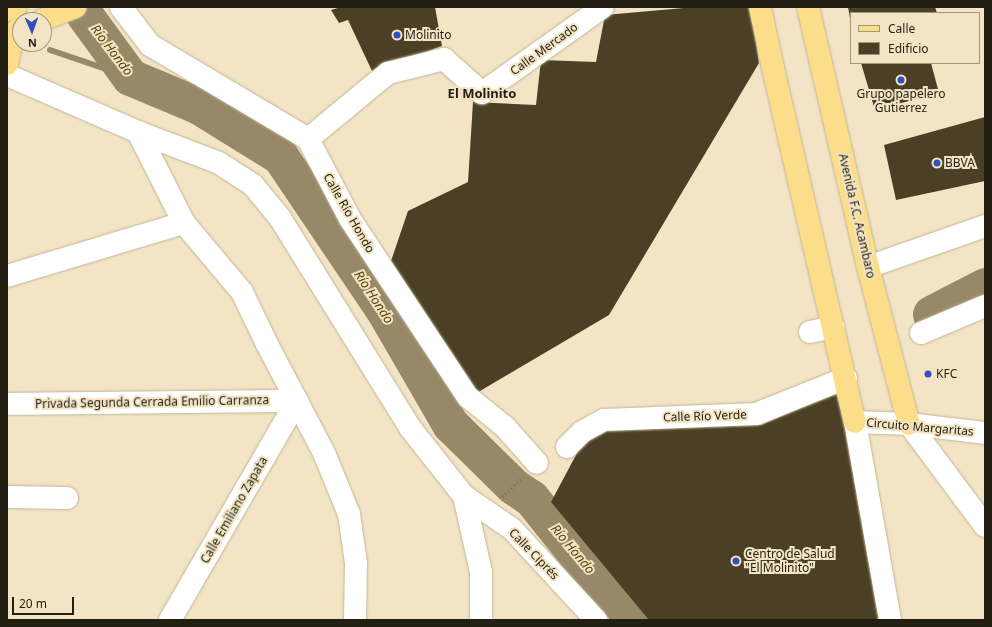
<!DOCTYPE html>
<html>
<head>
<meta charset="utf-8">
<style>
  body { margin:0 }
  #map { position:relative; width:992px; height:627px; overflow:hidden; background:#f2e4c4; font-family:"Noto Sans",sans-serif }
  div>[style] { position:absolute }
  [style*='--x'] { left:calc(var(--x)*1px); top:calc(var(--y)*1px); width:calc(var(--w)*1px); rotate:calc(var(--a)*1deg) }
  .stream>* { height:6px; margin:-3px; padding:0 3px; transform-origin:3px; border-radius:3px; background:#978968 }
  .river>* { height:37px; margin:-18.5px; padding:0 18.5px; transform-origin:18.5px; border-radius:18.5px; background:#978968 }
  .building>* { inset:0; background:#4b4025 }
  .path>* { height:2.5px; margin-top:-1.25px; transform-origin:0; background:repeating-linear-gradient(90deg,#847b66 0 2px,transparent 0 4px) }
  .roads { filter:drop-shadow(0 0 1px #c2b596) drop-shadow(0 0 1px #c2b596) }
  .minor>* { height:22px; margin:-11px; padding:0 11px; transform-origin:11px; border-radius:11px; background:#fff }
  .major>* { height:22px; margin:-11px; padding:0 11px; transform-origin:11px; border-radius:11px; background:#fbdd8a }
  .dots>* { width:11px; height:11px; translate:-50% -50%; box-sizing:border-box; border:2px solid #f2e4c4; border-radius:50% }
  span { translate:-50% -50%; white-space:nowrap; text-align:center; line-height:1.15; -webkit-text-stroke:4px #f2e4c4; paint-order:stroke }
  .poi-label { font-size:12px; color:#241f13 }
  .left { translate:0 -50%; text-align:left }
  .street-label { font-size:12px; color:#241f13 }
  .water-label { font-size:13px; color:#594404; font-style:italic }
  .neighbourhood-label { font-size:13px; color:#241f13; font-weight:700 }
  .frame { position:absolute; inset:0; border:8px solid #241f13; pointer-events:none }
  .legend { position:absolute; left:850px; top:12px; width:130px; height:52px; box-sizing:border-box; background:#f2e4c4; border:1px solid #a0957d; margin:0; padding:5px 7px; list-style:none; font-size:12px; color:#241f13 }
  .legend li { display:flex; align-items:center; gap:8px; height:20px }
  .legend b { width:20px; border:1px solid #a0957d }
  .north { position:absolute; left:12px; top:12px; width:40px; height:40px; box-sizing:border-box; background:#f2e4c4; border:1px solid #a0957d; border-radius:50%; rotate:178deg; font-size:11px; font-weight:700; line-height:16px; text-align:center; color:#241f13 }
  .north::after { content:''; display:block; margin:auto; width:14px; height:18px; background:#324ebf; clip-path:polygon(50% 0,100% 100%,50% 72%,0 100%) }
  .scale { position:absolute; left:12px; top:597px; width:62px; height:18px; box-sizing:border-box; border:2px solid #241f13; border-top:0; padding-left:5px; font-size:12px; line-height:14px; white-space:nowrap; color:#241f13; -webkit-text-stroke:3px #f2e4c4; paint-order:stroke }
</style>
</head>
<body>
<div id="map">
  <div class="stream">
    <i style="--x:50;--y:50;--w:84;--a:18.6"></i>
  </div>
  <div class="river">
    <i style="--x:84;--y:14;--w:78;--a:53.9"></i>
    <i style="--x:130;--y:77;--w:75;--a:22.8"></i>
    <i style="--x:199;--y:106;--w:95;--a:31.7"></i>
    <i style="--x:280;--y:156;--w:186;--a:56"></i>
    <i style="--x:384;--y:310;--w:132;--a:59.9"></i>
    <i style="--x:450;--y:424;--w:88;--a:44.5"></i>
    <i style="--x:513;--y:486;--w:22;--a:34"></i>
    <i style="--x:531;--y:498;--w:70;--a:51.3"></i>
    <i style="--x:575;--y:553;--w:90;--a:48.2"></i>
    <i style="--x:931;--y:314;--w:61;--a:-27.4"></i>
  </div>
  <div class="building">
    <i style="clip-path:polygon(341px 7px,435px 7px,442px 46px,372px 71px,348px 20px,339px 23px,331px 10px)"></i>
    <i style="clip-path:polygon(695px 7px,751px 7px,759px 63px,609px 315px,475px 394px,390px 264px,408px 211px,468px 182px,473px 102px,536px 105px,541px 60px,596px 62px,605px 15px)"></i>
    <i style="clip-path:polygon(848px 7px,935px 7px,937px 13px,851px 13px,850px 18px)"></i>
    <i style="clip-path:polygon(861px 63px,931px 63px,939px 93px,875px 110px)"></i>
    <i style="clip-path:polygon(985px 117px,985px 181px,896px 200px,884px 145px)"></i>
    <i style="clip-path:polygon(841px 391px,880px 620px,649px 620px,551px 502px,585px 438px,604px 427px,761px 425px)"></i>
  </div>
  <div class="path">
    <i style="--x:502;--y:497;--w:29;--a:-44"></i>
  </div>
  <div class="roads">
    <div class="minor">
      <i style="--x:121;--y:7;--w:48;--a:52.7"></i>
      <i style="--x:150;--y:45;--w:184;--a:30.7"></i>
      <i style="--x:308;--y:139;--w:90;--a:62.3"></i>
      <i style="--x:350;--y:219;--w:214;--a:56.5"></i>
      <i style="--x:468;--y:397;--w:48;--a:39"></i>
      <i style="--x:505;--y:427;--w:48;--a:48.4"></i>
      <i style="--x:7;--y:75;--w:143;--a:23.5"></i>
      <i style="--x:138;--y:132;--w:87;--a:20.9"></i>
      <i style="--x:219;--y:163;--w:40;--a:32.9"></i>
      <i style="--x:253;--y:185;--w:43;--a:50.7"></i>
      <i style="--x:280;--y:218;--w:248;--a:58.2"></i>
      <i style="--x:411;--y:429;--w:85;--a:51.7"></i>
      <i style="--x:464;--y:496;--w:58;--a:34.5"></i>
      <i style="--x:512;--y:529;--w:124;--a:47.3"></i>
      <i style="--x:138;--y:132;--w:102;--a:63.2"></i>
      <i style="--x:184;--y:223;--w:90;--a:50"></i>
      <i style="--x:242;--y:292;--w:58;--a:64.3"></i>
      <i style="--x:267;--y:344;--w:123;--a:62.4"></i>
      <i style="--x:324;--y:453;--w:66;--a:67.7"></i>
      <i style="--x:349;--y:514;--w:49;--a:81.9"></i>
      <i style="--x:356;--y:563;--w:57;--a:91"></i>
      <i style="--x:308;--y:139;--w:104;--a:-39.5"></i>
      <i style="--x:388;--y:73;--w:58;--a:-14"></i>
      <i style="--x:444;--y:59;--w:51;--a:41.8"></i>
      <i style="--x:482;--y:93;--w:148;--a:-35.4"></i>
      <i style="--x:868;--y:267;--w:124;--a:-19.3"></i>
      <i style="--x:7;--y:276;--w:185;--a:-16.7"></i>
      <i style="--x:810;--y:332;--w:24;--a:-12"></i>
      <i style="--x:921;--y:333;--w:69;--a:-22.9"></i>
      <i style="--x:7;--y:404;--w:290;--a:-0.6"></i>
      <i style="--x:909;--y:424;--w:127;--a:53.3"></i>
      <i style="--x:567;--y:447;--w:21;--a:-45"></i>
      <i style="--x:582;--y:432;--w:25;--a:-29"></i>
      <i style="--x:604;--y:420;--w:152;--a:-2.3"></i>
      <i style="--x:756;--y:414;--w:97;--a:-21.8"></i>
      <i style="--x:464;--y:496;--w:78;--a:77.4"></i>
      <i style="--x:481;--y:572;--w:48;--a:90"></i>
      <i style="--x:7;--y:497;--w:60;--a:1"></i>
      <i style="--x:170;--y:620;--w:253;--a:-59.9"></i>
      <i style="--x:890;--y:620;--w:201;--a:-100"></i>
      <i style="--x:855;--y:422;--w:54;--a:2.1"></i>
      <i style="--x:909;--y:424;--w:77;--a:6.8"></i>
    </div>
    <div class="major">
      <i style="--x:760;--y:7;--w:62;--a:78"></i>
      <i style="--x:773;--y:68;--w:363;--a:77"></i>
      <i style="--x:808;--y:7;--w:267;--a:77"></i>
      <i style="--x:868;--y:267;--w:162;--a:75.4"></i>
      <i style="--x:7;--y:10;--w:9;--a:-18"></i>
      <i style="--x:42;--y:20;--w:36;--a:-21"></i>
      <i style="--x:7;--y:64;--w:24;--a:-78"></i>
      <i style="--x:12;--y:41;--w:13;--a:-63"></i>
    </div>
  </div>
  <div class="dots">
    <i style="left:397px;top:35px;background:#324ebf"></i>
    <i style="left:901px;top:80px;background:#324ebf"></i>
    <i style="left:937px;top:163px;background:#324ebf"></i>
    <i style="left:928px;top:374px;background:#324ebf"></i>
    <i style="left:736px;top:561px;background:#324ebf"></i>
  </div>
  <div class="poi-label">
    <span class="left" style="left:405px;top:35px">Molinito</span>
    <span style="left:901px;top:101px">Grupo papelero<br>Gutierrez</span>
    <span class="left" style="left:945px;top:163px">BBVA</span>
    <span class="left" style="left:936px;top:374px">KFC</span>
    <span class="left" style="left:745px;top:561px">Centro de Salud<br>"El Molinito"</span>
  </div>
  <div class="street-label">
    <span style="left:544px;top:49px;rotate:-36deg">Calle Mercado</span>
    <span style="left:349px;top:213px;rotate:60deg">Calle Río Hondo</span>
    <span style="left:857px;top:216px;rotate:77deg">Avenida F.C. Acambaro</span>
    <span style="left:152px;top:402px;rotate:-1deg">Privada Segunda Cerrada Emilio Carranza</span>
    <span style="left:705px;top:416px;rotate:-2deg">Calle Río Verde</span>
    <span style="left:920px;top:427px;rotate:5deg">Circuito Margaritas</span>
    <span style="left:234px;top:510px;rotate:-60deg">Calle Emiliano Zapata</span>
    <span style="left:534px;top:554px;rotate:46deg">Calle Ciprés</span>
  </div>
  <div class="water-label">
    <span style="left:112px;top:50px;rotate:53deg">Río Hondo</span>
    <span style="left:374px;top:297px;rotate:57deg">Río Hondo</span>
    <span style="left:573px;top:549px;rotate:50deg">Río Hondo</span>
  </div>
  <div class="neighbourhood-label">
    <span style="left:482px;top:93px">El Molinito</span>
  </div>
  <div class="frame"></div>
  <ul class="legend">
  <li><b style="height:5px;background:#fbdd8a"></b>Calle</li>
  <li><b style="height:11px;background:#4b4025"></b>Edificio</li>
  </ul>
  <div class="north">N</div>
  <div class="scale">20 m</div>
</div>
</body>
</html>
